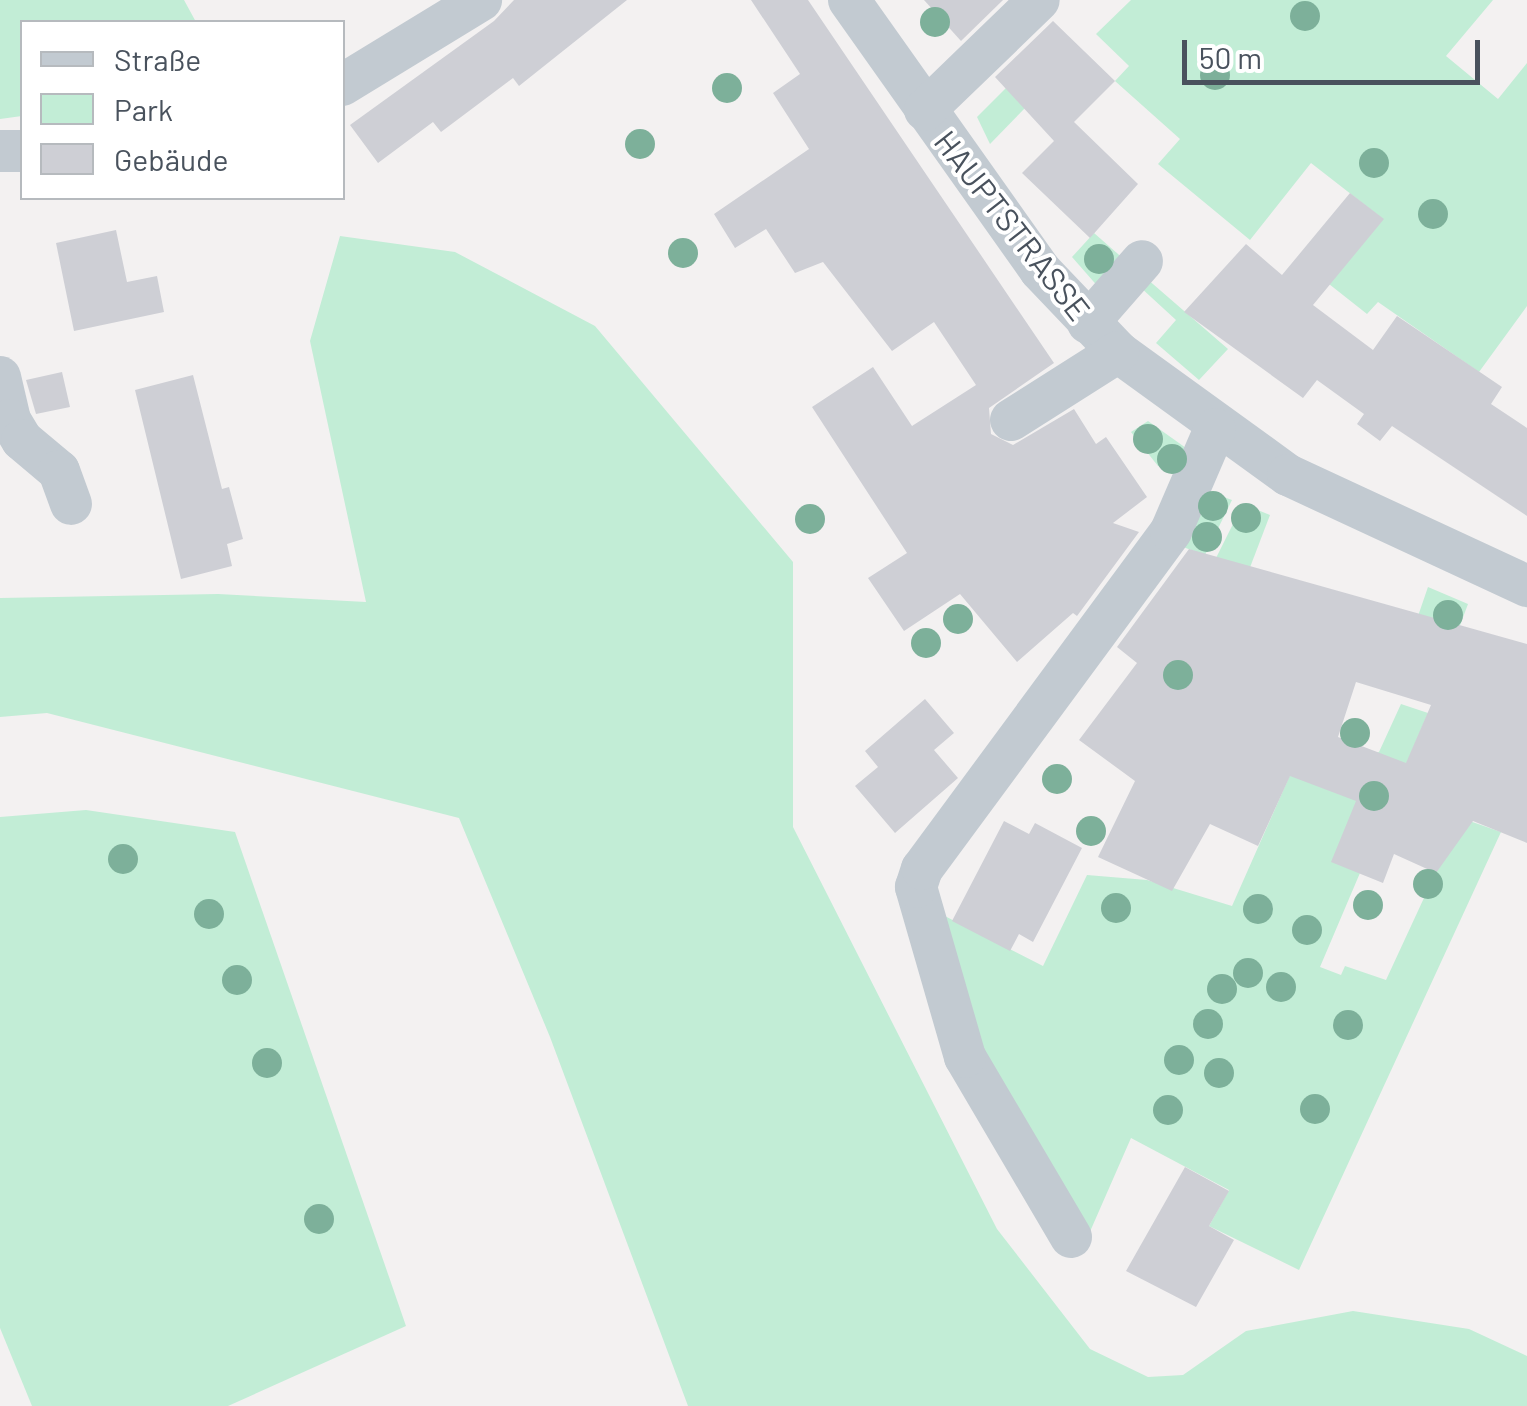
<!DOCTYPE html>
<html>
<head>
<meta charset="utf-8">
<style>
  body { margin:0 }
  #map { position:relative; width:1527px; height:1406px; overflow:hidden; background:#f3f1f1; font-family:Barlow,sans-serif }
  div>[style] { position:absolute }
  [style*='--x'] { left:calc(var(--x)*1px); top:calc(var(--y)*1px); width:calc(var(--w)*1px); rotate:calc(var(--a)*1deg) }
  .green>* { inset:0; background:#c2edd6 }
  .building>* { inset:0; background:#cecfd5 }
  .minor>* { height:42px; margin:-21px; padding:0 21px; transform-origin:21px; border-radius:21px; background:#c2cad1 }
  .trees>* { width:30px; height:30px; margin:-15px; border-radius:50%; background:#7db09a }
  span { translate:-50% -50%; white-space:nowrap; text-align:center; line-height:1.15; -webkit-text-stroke:8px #fff; paint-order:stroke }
  .street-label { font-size:32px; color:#49525d }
  .legend { position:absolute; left:20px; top:20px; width:325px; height:180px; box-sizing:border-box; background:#fff; border:2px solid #b6babe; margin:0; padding:12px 18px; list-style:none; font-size:30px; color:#49525d }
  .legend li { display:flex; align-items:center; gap:20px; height:50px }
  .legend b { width:50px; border:2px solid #b6babe }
  .scale { position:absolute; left:1182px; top:40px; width:298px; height:45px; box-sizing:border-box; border:5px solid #49525d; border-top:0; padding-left:12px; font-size:30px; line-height:35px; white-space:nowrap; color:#49525d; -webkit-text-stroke:8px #fff; paint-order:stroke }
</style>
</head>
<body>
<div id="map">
  <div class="green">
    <i style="clip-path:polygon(0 0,184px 0,196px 22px,22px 22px,22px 116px,0 119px)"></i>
    <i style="clip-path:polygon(1131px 0,1493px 0,1446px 56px,1498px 99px,1527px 63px,1527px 306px,1479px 372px,1378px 302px,1367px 314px,1329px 284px,1383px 219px,1311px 163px,1250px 240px,1158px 164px,1180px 139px,1115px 81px,1129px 66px,1096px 34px)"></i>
    <i style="clip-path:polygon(1006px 88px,1025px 108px,990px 144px,977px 117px)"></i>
    <i style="clip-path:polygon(1094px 233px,1126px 261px,1100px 289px,1072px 257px)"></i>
    <i style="clip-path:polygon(340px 236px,455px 252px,595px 326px,793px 562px,793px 827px,997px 1229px,1090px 1349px,1148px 1377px,1183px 1375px,1246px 1331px,1353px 1311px,1469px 1329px,1527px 1356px,1527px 1406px,688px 1406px,550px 1037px,459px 818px,47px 713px,0 717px,0 598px,218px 594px,366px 602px,310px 341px)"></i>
    <i style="clip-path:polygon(1146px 278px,1228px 349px,1199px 380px,1156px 343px,1176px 320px,1139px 286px)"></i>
    <i style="clip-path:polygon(1148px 421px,1193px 453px,1185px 470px,1158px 466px,1131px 432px)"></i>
    <i style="clip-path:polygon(1207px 491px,1232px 500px,1205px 555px,1172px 543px)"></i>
    <i style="clip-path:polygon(1243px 504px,1270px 515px,1249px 570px,1216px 558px)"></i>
    <i style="clip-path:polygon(1428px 587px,1468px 604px,1459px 628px,1418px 616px)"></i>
    <i style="clip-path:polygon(1401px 704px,1428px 713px,1320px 967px,1341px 975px,1345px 966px,1386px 980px,1461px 818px,1501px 832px,1299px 1270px,1209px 1226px,1229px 1190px,1131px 1138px,1085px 1243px,988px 1079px,929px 908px,1043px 966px,1087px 875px,1147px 880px,1232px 906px,1290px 775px,1379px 752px)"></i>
    <i style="clip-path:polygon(86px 810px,235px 832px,406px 1326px,228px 1406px,32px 1406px,0 1328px,0 817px)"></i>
  </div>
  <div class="building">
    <i style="clip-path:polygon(514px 0,627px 0,519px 86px,513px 78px,441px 132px,433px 122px,378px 163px,350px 125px,494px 21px)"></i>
    <i style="clip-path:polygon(751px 0,808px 0,1054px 363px,989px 408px,991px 434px,1013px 445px,1074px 409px,1096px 444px,1106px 437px,1147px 497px,1113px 523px,1139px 532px,1077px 616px,1073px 613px,1017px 662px,960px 594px,904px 631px,868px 578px,907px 553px,812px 407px,873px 367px,912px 426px,976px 385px,934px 322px,892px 351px,823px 262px,795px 273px,766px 229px,735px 248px,714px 214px,809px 149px,773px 93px,800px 74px)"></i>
    <i style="clip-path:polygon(924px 0,1003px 0,961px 41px)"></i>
    <i style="clip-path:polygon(1053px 21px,1115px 81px,1074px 122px,1138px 184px,1090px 238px,1022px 173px,1054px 141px,995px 77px)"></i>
    <i style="clip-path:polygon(1350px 193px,1384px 219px,1313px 305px,1373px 350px,1397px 316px,1502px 387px,1491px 404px,1527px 428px,1527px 516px,1392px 426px,1380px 441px,1357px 424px,1364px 414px,1317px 380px,1303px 398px,1184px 312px,1246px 244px,1282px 275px)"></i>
    <i style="clip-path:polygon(116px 230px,127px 282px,157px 276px,164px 312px,74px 331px,56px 243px)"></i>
    <i style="clip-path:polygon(62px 372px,70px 407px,36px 414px,26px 380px)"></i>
    <i style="clip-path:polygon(193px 375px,222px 489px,229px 487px,243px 539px,227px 544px,232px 566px,181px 579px,135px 390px)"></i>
    <i style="clip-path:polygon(evenodd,1189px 549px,1527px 644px,1527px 843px,1473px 821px,1436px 873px,1394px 854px,1383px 883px,1331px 862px,1356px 801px,1290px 776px,1258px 846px,1210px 824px,1172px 891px,1098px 857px,1135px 781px,1079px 740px,1137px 663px,1117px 647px,1189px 549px,1356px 682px,1431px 705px,1406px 763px,1338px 737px,1356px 682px)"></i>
    <i style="clip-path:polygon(925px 699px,954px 733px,934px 750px,958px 778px,895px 833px,855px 786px,878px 767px,865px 751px)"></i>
    <i style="clip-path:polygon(1004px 821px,1029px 834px,1035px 823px,1082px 848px,1033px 942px,1019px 934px,1010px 951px,952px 921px)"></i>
    <i style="clip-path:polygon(1185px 1167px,1229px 1191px,1209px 1226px,1234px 1240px,1196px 1307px,1126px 1271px)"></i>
  </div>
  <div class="minor">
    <i style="--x:849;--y:0;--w:331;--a:54.7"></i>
    <i style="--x:1040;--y:270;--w:113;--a:46.4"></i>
    <i style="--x:1118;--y:352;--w:210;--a:35.9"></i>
    <i style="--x:1288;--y:475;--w:264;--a:24.9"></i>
    <i style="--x:342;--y:85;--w:163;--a:-31.4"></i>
    <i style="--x:925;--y:110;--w:158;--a:-44"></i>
    <i style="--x:0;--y:151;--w:22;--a:0"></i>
    <i style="--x:1088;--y:323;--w:82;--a:-48.9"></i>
    <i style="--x:0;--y:377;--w:44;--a:76.9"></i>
    <i style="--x:10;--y:420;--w:23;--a:59"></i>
    <i style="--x:22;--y:440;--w:48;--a:40"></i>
    <i style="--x:59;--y:471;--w:35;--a:70"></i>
    <i style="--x:1011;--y:420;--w:127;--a:-32.4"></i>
    <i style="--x:1071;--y:1237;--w:209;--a:-120.5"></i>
    <i style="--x:965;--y:1057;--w:177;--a:-106.1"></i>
    <i style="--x:916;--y:887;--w:19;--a:-72"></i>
    <i style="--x:922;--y:869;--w:420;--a:-53.6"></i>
    <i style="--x:1171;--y:531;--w:111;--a:-66.7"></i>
  </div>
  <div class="trees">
    <i style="left:1305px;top:16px"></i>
    <i style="left:935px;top:22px"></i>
    <i style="left:1215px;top:75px"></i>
    <i style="left:727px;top:88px"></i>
    <i style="left:640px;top:144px"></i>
    <i style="left:1374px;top:163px"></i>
    <i style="left:1433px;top:214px"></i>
    <i style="left:683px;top:253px"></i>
    <i style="left:1099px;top:259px"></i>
    <i style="left:1148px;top:439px"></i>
    <i style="left:1172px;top:459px"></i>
    <i style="left:1213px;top:506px"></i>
    <i style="left:1246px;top:518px"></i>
    <i style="left:810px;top:519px"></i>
    <i style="left:1207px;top:537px"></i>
    <i style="left:1448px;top:615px"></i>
    <i style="left:958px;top:619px"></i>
    <i style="left:926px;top:643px"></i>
    <i style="left:1178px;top:675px"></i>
    <i style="left:1355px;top:733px"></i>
    <i style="left:1057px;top:779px"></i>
    <i style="left:1374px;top:796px"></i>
    <i style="left:1091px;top:831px"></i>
    <i style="left:123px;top:859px"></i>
    <i style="left:1428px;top:884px"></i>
    <i style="left:1368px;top:905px"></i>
    <i style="left:1116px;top:908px"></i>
    <i style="left:1258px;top:909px"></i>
    <i style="left:209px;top:914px"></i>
    <i style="left:1307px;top:930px"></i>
    <i style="left:1248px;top:973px"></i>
    <i style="left:237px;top:980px"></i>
    <i style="left:1281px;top:987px"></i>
    <i style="left:1222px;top:989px"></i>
    <i style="left:1208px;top:1024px"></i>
    <i style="left:1348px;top:1025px"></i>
    <i style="left:1179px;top:1060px"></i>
    <i style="left:267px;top:1063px"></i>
    <i style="left:1219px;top:1073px"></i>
    <i style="left:1315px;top:1109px"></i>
    <i style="left:1168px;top:1110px"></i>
    <i style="left:319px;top:1219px"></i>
  </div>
  <div class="street-label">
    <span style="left:1013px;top:225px;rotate:52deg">HAUPTSTRASSE</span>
  </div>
  <ul class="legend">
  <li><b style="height:12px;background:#c2cad1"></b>Straße</li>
  <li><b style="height:28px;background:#c2edd6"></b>Park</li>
  <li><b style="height:28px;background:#cecfd5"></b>Gebäude</li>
  </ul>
  <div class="scale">50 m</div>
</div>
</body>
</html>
